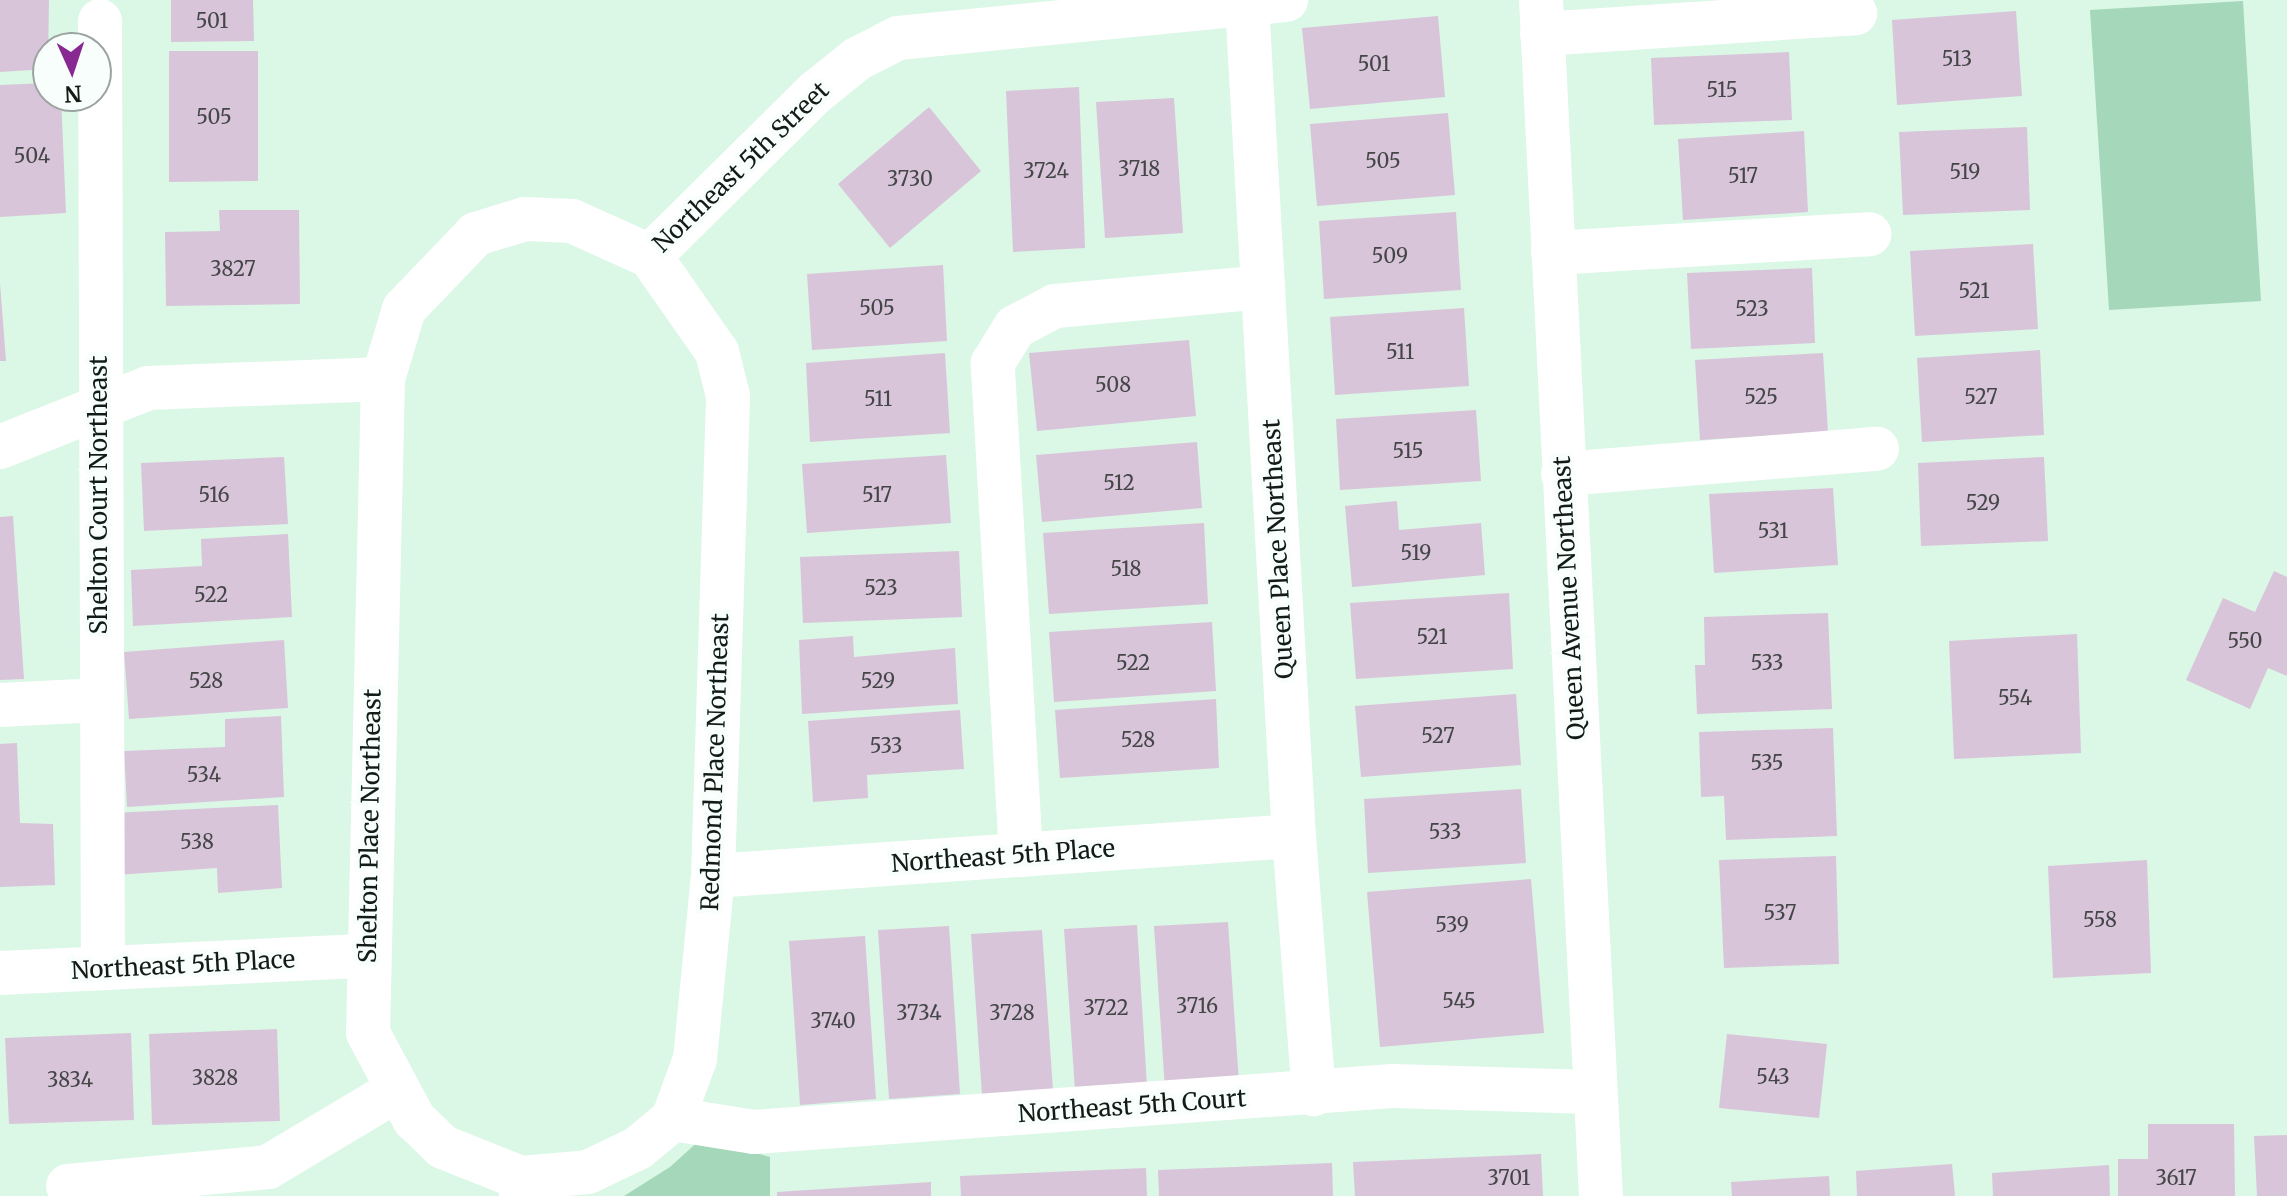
<!DOCTYPE html>
<html>
<head>
<meta charset="utf-8">
<style>
  body { margin:0 }
  #map { position:relative; width:2287px; height:1196px; overflow:hidden; background:#dbf7e6; font-family:Merriweather,serif }
  div>[style] { position:absolute }
  [style*='--x'] { left:calc(var(--x)*1px); top:calc(var(--y)*1px); width:calc(var(--w)*1px); rotate:calc(var(--a)*1deg) }
  .green>* { inset:0; background:#a5d7ba }
  .building>* { inset:0; background:#d9c5da }
  .minor>* { height:44px; margin:-22px; padding:0 22px; transform-origin:22px; border-radius:22px; background:#fff }
  span { translate:-50% -50%; white-space:nowrap; text-align:center; line-height:1.15; -webkit-text-stroke:8px #f8fefb; paint-order:stroke }
  .number-label { font-size:20px; color:#444648 }
  .number-label span { -webkit-text-stroke-width:0 }
  .street-label { font-size:24px; color:#121c17 }
  .north { position:absolute; left:32px; top:32px; width:80px; height:80px; box-sizing:border-box; background:#f8fefb; border:2px solid #9ca4a0; border-radius:50%; rotate:177deg; font-size:22px; font-weight:700; line-height:32px; text-align:center; color:#121c17 }
  .north::after { content:''; display:block; margin:auto; width:28px; height:36px; background:#882992; clip-path:polygon(50% 0,100% 100%,50% 72%,0 100%) }
</style>
</head>
<body>
<div id="map">
  <div class="green">
    <i style="clip-path:polygon(2243px 1px,2261px 301px,2109px 310px,2090px 10px)"></i>
    <i style="clip-path:polygon(702px 1138px,770px 1157px,770px 1196px,624px 1196px,670px 1167px)"></i>
  </div>
  <div class="building">
    <i style="clip-path:polygon(0 0,49px 0,48px 69px,0 72px)"></i>
    <i style="clip-path:polygon(171px 0,253px 0,254px 41px,171px 42px)"></i>
    <i style="clip-path:polygon(2016px 11px,2022px 96px,1897px 105px,1892px 20px)"></i>
    <i style="clip-path:polygon(1438px 16px,1445px 97px,1310px 109px,1302px 28px)"></i>
    <i style="clip-path:polygon(169px 51px,258px 51px,258px 181px,169px 182px)"></i>
    <i style="clip-path:polygon(1789px 52px,1792px 120px,1654px 125px,1651px 58px)"></i>
    <i style="clip-path:polygon(48px 83px,48px 96px,61px 96px,66px 213px,0 217px,0 85px)"></i>
    <i style="clip-path:polygon(1079px 87px,1085px 248px,1013px 252px,1006px 91px)"></i>
    <i style="clip-path:polygon(1174px 98px,1183px 233px,1105px 238px,1096px 102px)"></i>
    <i style="clip-path:polygon(929px 107px,981px 171px,890px 248px,838px 184px)"></i>
    <i style="clip-path:polygon(1448px 113px,1455px 195px,1317px 206px,1310px 124px)"></i>
    <i style="clip-path:polygon(2027px 127px,2030px 210px,1903px 215px,1899px 132px)"></i>
    <i style="clip-path:polygon(1804px 131px,1808px 212px,1683px 220px,1678px 139px)"></i>
    <i style="clip-path:polygon(219px 210px,299px 210px,300px 304px,166px 306px,165px 232px,220px 231px)"></i>
    <i style="clip-path:polygon(1456px 212px,1461px 290px,1324px 299px,1319px 221px)"></i>
    <i style="clip-path:polygon(2033px 244px,2038px 329px,1915px 336px,1910px 251px)"></i>
    <i style="clip-path:polygon(943px 265px,947px 341px,812px 350px,807px 274px)"></i>
    <i style="clip-path:polygon(1812px 268px,1815px 343px,1691px 349px,1687px 273px)"></i>
    <i style="clip-path:polygon(0 283px,6px 361px,0 361px)"></i>
    <i style="clip-path:polygon(1464px 308px,1469px 386px,1335px 395px,1330px 317px)"></i>
    <i style="clip-path:polygon(1189px 340px,1196px 416px,1037px 431px,1029px 353px)"></i>
    <i style="clip-path:polygon(2040px 350px,2044px 435px,1922px 442px,1917px 358px)"></i>
    <i style="clip-path:polygon(945px 353px,950px 433px,810px 442px,806px 363px)"></i>
    <i style="clip-path:polygon(1823px 353px,1828px 432px,1700px 440px,1695px 360px)"></i>
    <i style="clip-path:polygon(1476px 410px,1481px 481px,1340px 490px,1336px 419px)"></i>
    <i style="clip-path:polygon(1197px 442px,1202px 508px,1042px 522px,1036px 455px)"></i>
    <i style="clip-path:polygon(946px 455px,951px 523px,807px 533px,802px 464px)"></i>
    <i style="clip-path:polygon(284px 457px,288px 524px,144px 531px,141px 463px)"></i>
    <i style="clip-path:polygon(2044px 457px,2048px 541px,1921px 546px,1918px 463px)"></i>
    <i style="clip-path:polygon(1833px 488px,1838px 565px,1714px 573px,1709px 494px)"></i>
    <i style="clip-path:polygon(1397px 501px,1399px 530px,1481px 523px,1485px 575px,1352px 587px,1345px 506px)"></i>
    <i style="clip-path:polygon(13px 516px,24px 679px,0 680px,0 517px)"></i>
    <i style="clip-path:polygon(1204px 523px,1208px 604px,1049px 614px,1043px 533px)"></i>
    <i style="clip-path:polygon(288px 534px,292px 617px,133px 626px,131px 570px,202px 566px,201px 539px)"></i>
    <i style="clip-path:polygon(959px 551px,962px 617px,803px 623px,800px 557px)"></i>
    <i style="clip-path:polygon(2274px 571px,2287px 577px,2287px 676px,2268px 668px,2250px 709px,2186px 680px,2223px 598px,2255px 612px)"></i>
    <i style="clip-path:polygon(1509px 593px,1513px 669px,1356px 679px,1350px 603px)"></i>
    <i style="clip-path:polygon(1828px 613px,1832px 709px,1697px 714px,1695px 665px,1705px 665px,1704px 617px)"></i>
    <i style="clip-path:polygon(1212px 622px,1216px 691px,1054px 702px,1049px 632px)"></i>
    <i style="clip-path:polygon(2077px 634px,2081px 753px,1954px 759px,1949px 641px)"></i>
    <i style="clip-path:polygon(853px 636px,854px 657px,955px 648px,958px 704px,802px 714px,799px 640px)"></i>
    <i style="clip-path:polygon(284px 640px,288px 708px,129px 719px,124px 652px)"></i>
    <i style="clip-path:polygon(1516px 694px,1521px 765px,1361px 777px,1355px 706px)"></i>
    <i style="clip-path:polygon(1216px 699px,1219px 768px,1060px 778px,1055px 710px)"></i>
    <i style="clip-path:polygon(960px 710px,964px 769px,867px 775px,868px 798px,813px 802px,808px 721px)"></i>
    <i style="clip-path:polygon(281px 716px,284px 797px,127px 807px,124px 751px,225px 747px,225px 719px)"></i>
    <i style="clip-path:polygon(1833px 728px,1837px 836px,1726px 840px,1724px 796px,1701px 797px,1699px 732px)"></i>
    <i style="clip-path:polygon(17px 743px,20px 823px,53px 824px,55px 885px,0 887px,0 744px)"></i>
    <i style="clip-path:polygon(1521px 789px,1526px 863px,1368px 873px,1364px 799px)"></i>
    <i style="clip-path:polygon(278px 805px,282px 888px,218px 893px,217px 868px,116px 875px,112px 813px)"></i>
    <i style="clip-path:polygon(1836px 856px,1839px 964px,1724px 968px,1719px 860px)"></i>
    <i style="clip-path:polygon(2147px 860px,2151px 973px,2053px 978px,2048px 866px)"></i>
    <i style="clip-path:polygon(1531px 879px,1544px 1033px,1380px 1047px,1367px 892px)"></i>
    <i style="clip-path:polygon(1228px 922px,1239px 1083px,1165px 1089px,1154px 926px)"></i>
    <i style="clip-path:polygon(1137px 925px,1147px 1086px,1075px 1090px,1064px 929px)"></i>
    <i style="clip-path:polygon(949px 926px,960px 1094px,889px 1099px,878px 930px)"></i>
    <i style="clip-path:polygon(1042px 930px,1053px 1090px,982px 1095px,971px 934px)"></i>
    <i style="clip-path:polygon(865px 936px,876px 1099px,800px 1105px,789px 941px)"></i>
    <i style="clip-path:polygon(277px 1029px,280px 1121px,152px 1125px,149px 1034px)"></i>
    <i style="clip-path:polygon(131px 1033px,134px 1120px,9px 1124px,5px 1038px)"></i>
    <i style="clip-path:polygon(1727px 1034px,1827px 1044px,1819px 1118px,1719px 1108px)"></i>
    <i style="clip-path:polygon(2148px 1124px,2234px 1124px,2235px 1196px,2118px 1196px,2118px 1159px,2148px 1159px)"></i>
    <i style="clip-path:polygon(2287px 1135px,2287px 1196px,2257px 1196px,2254px 1136px)"></i>
    <i style="clip-path:polygon(1541px 1154px,1543px 1196px,1355px 1196px,1353px 1162px)"></i>
    <i style="clip-path:polygon(1332px 1163px,1333px 1196px,1159px 1196px,1158px 1170px)"></i>
    <i style="clip-path:polygon(1952px 1164px,1955px 1196px,1857px 1196px,1856px 1171px)"></i>
    <i style="clip-path:polygon(2109px 1165px,2110px 1196px,1993px 1196px,1992px 1173px)"></i>
    <i style="clip-path:polygon(1146px 1168px,1147px 1196px,961px 1196px,960px 1176px)"></i>
    <i style="clip-path:polygon(1829px 1176px,1830px 1196px,1732px 1196px,1731px 1182px)"></i>
    <i style="clip-path:polygon(931px 1182px,931px 1196px,777px 1196px,777px 1192px)"></i>
  </div>
  <div class="minor">
    <i style="--x:1541;--y:0;--w:1198;--a:87.13"></i>
    <i style="--x:1247;--y:4;--w:833;--a:86.77"></i>
    <i style="--x:1294;--y:836;--w:259;--a:85.6"></i>
    <i style="--x:100;--y:21;--w:947;--a:89.82"></i>
    <i style="--x:1542;--y:34;--w:314;--a:-3.8"></i>
    <i style="--x:1553;--y:253;--w:317;--a:-3.4"></i>
    <i style="--x:383;--y:379;--w:654;--a:91.31"></i>
    <i style="--x:368;--y:1033;--w:98;--a:61.9"></i>
    <i style="--x:414;--y:1119;--w:40;--a:44"></i>
    <i style="--x:443;--y:1147;--w:84;--a:21.7"></i>
    <i style="--x:521;--y:1178;--w:18;--a:90"></i>
    <i style="--x:0;--y:447;--w:159;--a:-21.7"></i>
    <i style="--x:148;--y:388;--w:235;--a:-2.2"></i>
    <i style="--x:383;--y:379;--w:73;--a:-73.3"></i>
    <i style="--x:404;--y:309;--w:104;--a:-46.2"></i>
    <i style="--x:476;--y:234;--w:51;--a:-17"></i>
    <i style="--x:525;--y:219;--w:47;--a:2.4"></i>
    <i style="--x:572;--y:221;--w:85;--a:24.2"></i>
    <i style="--x:650;--y:256;--w:233;--a:-44.7"></i>
    <i style="--x:816;--y:92;--w:53;--a:-38.8"></i>
    <i style="--x:857;--y:59;--w:46;--a:-27.1"></i>
    <i style="--x:898;--y:38;--w:390;--a:-5.6"></i>
    <i style="--x:1563;--y:474;--w:315;--a:-4.6"></i>
    <i style="--x:0;--y:705;--w:100;--a:-2.9"></i>
    <i style="--x:1021;--y:855;--w:493;--a:-93.3"></i>
    <i style="--x:993;--y:363;--w:42;--a:-58.6"></i>
    <i style="--x:1015;--y:327;--w:45;--a:-27.7"></i>
    <i style="--x:1055;--y:306;--w:209;--a:-5.2"></i>
    <i style="--x:713;--y:876;--w:582;--a:-3.94"></i>
    <i style="--x:0;--y:973;--w:366;--a:-2.7"></i>
    <i style="--x:673;--y:1119;--w:82;--a:9.1"></i>
    <i style="--x:754;--y:1132;--w:640;--a:-4.12"></i>
    <i style="--x:1392;--y:1086;--w:200;--a:1.7"></i>
    <i style="--x:521;--y:1178;--w:67;--a:-5.1"></i>
    <i style="--x:588;--y:1172;--w:55;--a:-25.6"></i>
    <i style="--x:638;--y:1148;--w:45;--a:-39.6"></i>
    <i style="--x:673;--y:1119;--w:64;--a:-69.9"></i>
    <i style="--x:695;--y:1059;--w:184;--a:-84.4"></i>
    <i style="--x:713;--y:876;--w:480;--a:-88.2"></i>
    <i style="--x:728;--y:396;--w:45;--a:-104"></i>
    <i style="--x:717;--y:352;--w:117;--a:-124.9"></i>
    <i style="--x:68;--y:1186;--w:201;--a:-5.4"></i>
    <i style="--x:268;--y:1167;--w:150;--a:-30.8"></i>
  </div>
  <div class="number-label">
    <span style="left:212px;top:20px">501</span>
    <span style="left:1957px;top:58px">513</span>
    <span style="left:1374px;top:63px">501</span>
    <span style="left:1722px;top:89px">515</span>
    <span style="left:214px;top:116px">505</span>
    <span style="left:32px;top:155px">504</span>
    <span style="left:1383px;top:160px">505</span>
    <span style="left:1139px;top:168px">3718</span>
    <span style="left:1046px;top:170px">3724</span>
    <span style="left:1965px;top:171px">519</span>
    <span style="left:1743px;top:175px">517</span>
    <span style="left:910px;top:178px">3730</span>
    <span style="left:1390px;top:255px">509</span>
    <span style="left:233px;top:268px">3827</span>
    <span style="left:1974px;top:290px">521</span>
    <span style="left:877px;top:307px">505</span>
    <span style="left:1752px;top:308px">523</span>
    <span style="left:1400px;top:351px">511</span>
    <span style="left:1113px;top:384px">508</span>
    <span style="left:1761px;top:396px">525</span>
    <span style="left:1981px;top:396px">527</span>
    <span style="left:878px;top:398px">511</span>
    <span style="left:1408px;top:450px">515</span>
    <span style="left:1119px;top:482px">512</span>
    <span style="left:214px;top:494px">516</span>
    <span style="left:877px;top:494px">517</span>
    <span style="left:1983px;top:502px">529</span>
    <span style="left:1773px;top:530px">531</span>
    <span style="left:1416px;top:552px">519</span>
    <span style="left:1126px;top:568px">518</span>
    <span style="left:881px;top:587px">523</span>
    <span style="left:211px;top:594px">522</span>
    <span style="left:1432px;top:636px">521</span>
    <span style="left:2245px;top:640px">550</span>
    <span style="left:1133px;top:662px">522</span>
    <span style="left:1767px;top:662px">533</span>
    <span style="left:206px;top:680px">528</span>
    <span style="left:878px;top:680px">529</span>
    <span style="left:2015px;top:697px">554</span>
    <span style="left:1438px;top:735px">527</span>
    <span style="left:1138px;top:739px">528</span>
    <span style="left:886px;top:745px">533</span>
    <span style="left:1767px;top:762px">535</span>
    <span style="left:204px;top:774px">534</span>
    <span style="left:1445px;top:831px">533</span>
    <span style="left:197px;top:841px">538</span>
    <span style="left:1780px;top:912px">537</span>
    <span style="left:2100px;top:919px">558</span>
    <span style="left:1452px;top:924px">539</span>
    <span style="left:1459px;top:1000px">545</span>
    <span style="left:1197px;top:1005px">3716</span>
    <span style="left:1106px;top:1007px">3722</span>
    <span style="left:919px;top:1012px">3734</span>
    <span style="left:1012px;top:1012px">3728</span>
    <span style="left:833px;top:1020px">3740</span>
    <span style="left:1773px;top:1076px">543</span>
    <span style="left:215px;top:1077px">3828</span>
    <span style="left:70px;top:1079px">3834</span>
    <span style="left:1509px;top:1177px">3701</span>
    <span style="left:2176px;top:1177px">3617</span>
  </div>
  <div class="street-label">
    <span style="left:741px;top:167px;rotate:-44deg">Northeast 5th Street</span>
    <span style="left:99px;top:495px;rotate:-90deg">Shelton Court Northeast</span>
    <span style="left:1278px;top:549px;rotate:-93deg">Queen Place Northeast</span>
    <span style="left:1569px;top:598px;rotate:-93deg">Queen Avenue Northeast</span>
    <span style="left:715px;top:762px;rotate:-88deg">Redmond Place Northeast</span>
    <span style="left:370px;top:826px;rotate:-89deg">Shelton Place Northeast</span>
    <span style="left:1003px;top:856px;rotate:-4deg">Northeast 5th Place</span>
    <span style="left:183px;top:965px;rotate:-3deg">Northeast 5th Place</span>
    <span style="left:1132px;top:1106px;rotate:-4deg">Northeast 5th Court</span>
  </div>
  <div class="north">N</div>
</div>
</body>
</html>
